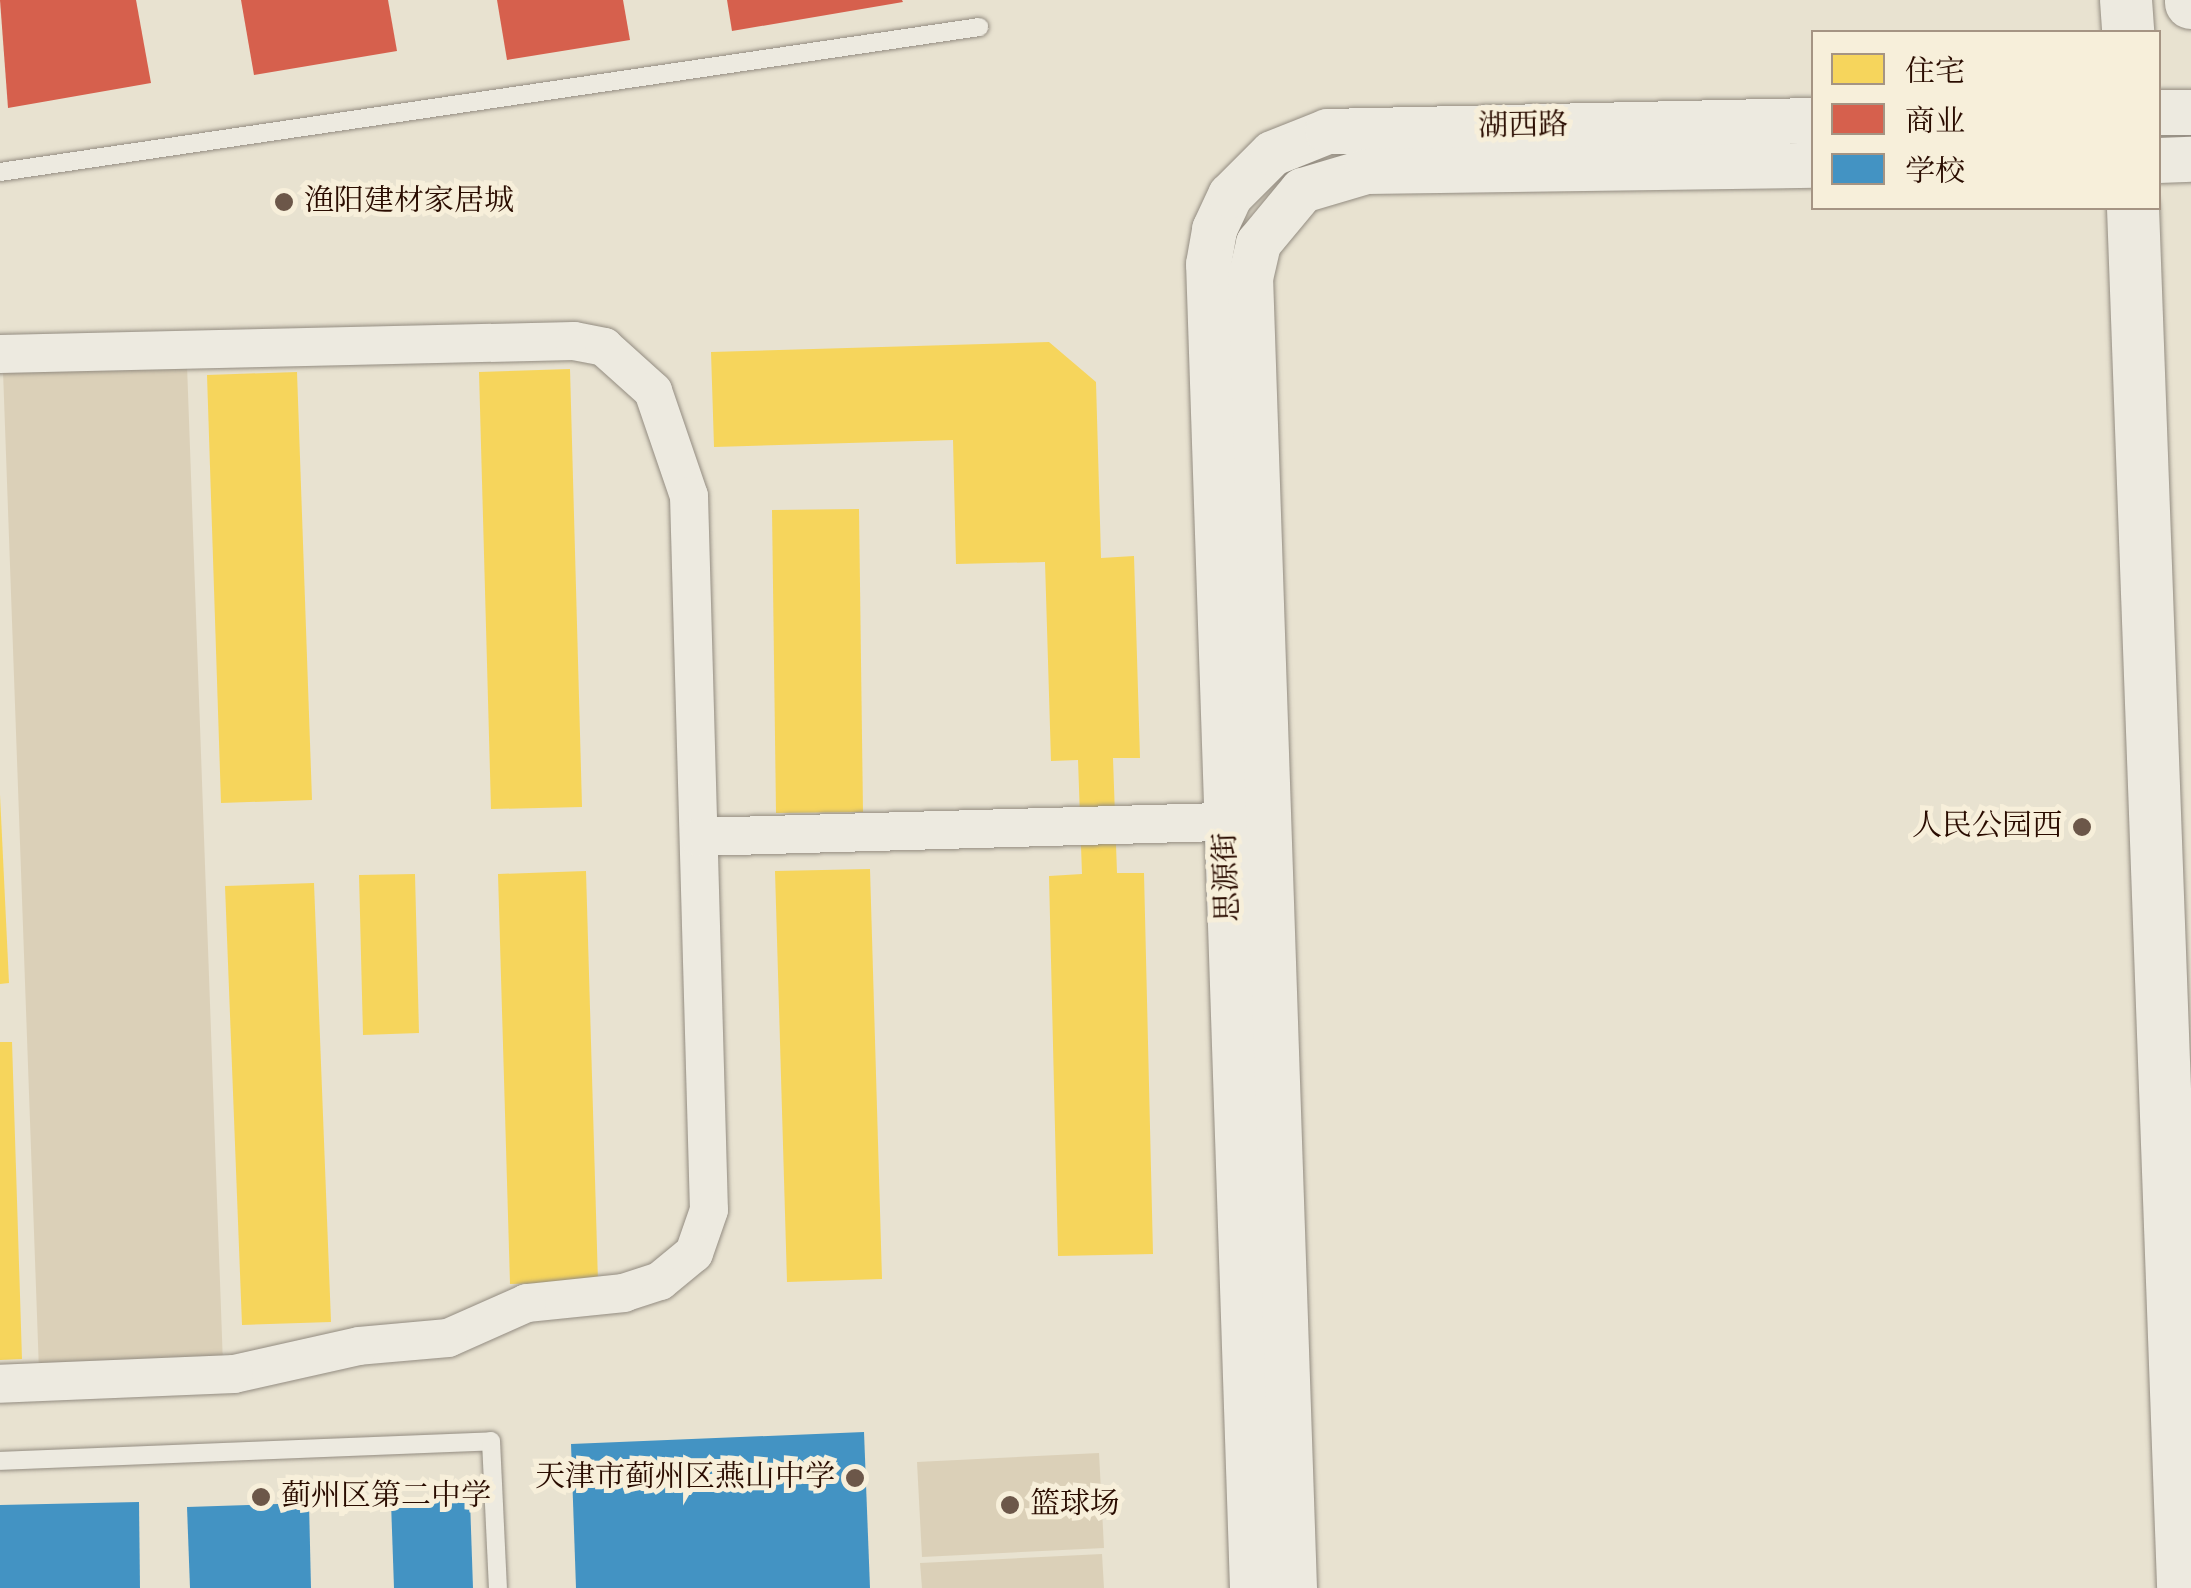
<!DOCTYPE html>
<html>
<head>
<meta charset="utf-8">
<style>
  body { margin:0 }
  #map { position:relative; width:2191px; height:1588px; overflow:hidden; background:#e8e2d0; font-family:"IM FELL English","Noto Serif SC",serif }
  div>[style] { position:absolute }
  [style*='--x'] { left:calc(var(--x)*1px); top:calc(var(--y)*1px); width:calc(var(--w)*1px); rotate:calc(var(--a)*1deg) }
  .green>* { inset:0; background:#dbd0b8 }
  .homes>* { inset:0; background:#f6d55c }
  .shops>* { inset:0; background:#d6604d }
  .schools>* { inset:0; background:#4393c3 }
  .roads { filter:drop-shadow(0 0 2px #938c81) drop-shadow(0 0 2px #938c81) }
  .service>* { height:18px; margin:-9px; padding:0 9px; transform-origin:9px; border-radius:9px; background:#edeae0 }
  .minor>* { height:38px; margin:-19px; padding:0 19px; transform-origin:19px; border-radius:19px; background:#edeae0 }
  .tertiary>* { height:45px; margin:-22.5px; padding:0 22.5px; transform-origin:22.5px; border-radius:22.5px; background:#edeae0 }
  .secondary>* { height:52px; margin:-26px; padding:0 26px; transform-origin:26px; border-radius:26px; background:#edeae0 }
  .dots>* { width:28px; height:28px; translate:-50% -50%; box-sizing:border-box; border:5px solid #f7efda; border-radius:50% }
  span { translate:-50% -50%; white-space:nowrap; text-align:center; line-height:1.15; -webkit-text-stroke:10px #f7efda; paint-order:stroke }
  .street-label { font-size:30px; color:#2a0c00 }
  .poi-label { font-size:30px; color:#2a0c00 }
  .left { translate:0 -50%; text-align:left }
  .right { translate:-100% -50%; text-align:right }
  .legend { position:absolute; left:1811px; top:30px; width:350px; height:180px; box-sizing:border-box; background:#f7efda; border:2px solid #a59483; margin:0; padding:12px 18px; list-style:none; font-size:30px; color:#2a0c00 }
  .legend li { display:flex; align-items:center; gap:20px; height:50px }
  .legend b { width:50px; border:2px solid #a59483 }
</style>
</head>
<body>
<div id="map">
  <div class="green">
    <i style="clip-path:polygon(187px 365px,223px 1365px,39px 1371px,3px 371px)"></i>
    <i style="clip-path:polygon(1099px 1453px,1104px 1548px,922px 1557px,917px 1462px)"></i>
    <i style="clip-path:polygon(1102px 1554px,1104px 1588px,922px 1588px,920px 1563px)"></i>
  </div>
  <div class="homes">
    <i style="clip-path:polygon(1049px 342px,1096px 382px,1101px 558px,1134px 556px,1140px 758px,1113px 758px,1117px 873px,1144px 873px,1153px 1254px,1058px 1256px,1049px 876px,1082px 874px,1078px 760px,1051px 761px,1045px 562px,956px 564px,953px 440px,714px 447px,711px 352px)"></i>
    <i style="clip-path:polygon(570px 369px,582px 807px,491px 809px,479px 372px)"></i>
    <i style="clip-path:polygon(297px 372px,312px 800px,221px 803px,207px 375px)"></i>
    <i style="clip-path:polygon(859px 509px,863px 812px,776px 813px,772px 510px)"></i>
    <i style="clip-path:polygon(0 795px,9px 983px,0 984px)"></i>
    <i style="clip-path:polygon(870px 869px,882px 1279px,787px 1282px,775px 871px)"></i>
    <i style="clip-path:polygon(586px 871px,598px 1282px,510px 1284px,498px 874px)"></i>
    <i style="clip-path:polygon(415px 874px,419px 1033px,363px 1035px,359px 875px)"></i>
    <i style="clip-path:polygon(314px 883px,331px 1322px,242px 1325px,225px 886px)"></i>
    <i style="clip-path:polygon(0 1042px,12px 1042px,22px 1359px,0 1360px)"></i>
  </div>
  <div class="shops">
    <i style="clip-path:polygon(0 0,136px 0,151px 83px,8px 108px)"></i>
    <i style="clip-path:polygon(241px 0,388px 0,397px 51px,254px 75px)"></i>
    <i style="clip-path:polygon(497px 0,623px 0,630px 40px,507px 60px)"></i>
    <i style="clip-path:polygon(727px 0,902px 0,903px 2px,732px 31px)"></i>
  </div>
  <div class="schools">
    <i style="clip-path:polygon(864px 1432px,870px 1588px,576px 1588px,571px 1444px)"></i>
    <i style="clip-path:polygon(470px 1500px,473px 1588px,394px 1588px,391px 1502px)"></i>
    <i style="clip-path:polygon(139px 1502px,140px 1588px,0 1588px,0 1505px)"></i>
    <i style="clip-path:polygon(309px 1503px,311px 1588px,190px 1588px,187px 1507px)"></i>
  </div>
  <div class="roads">
    <div class="service">
      <i style="--x:0;--y:172;--w:990;--a:-8.42"></i>
      <i style="--x:0;--y:1461;--w:491;--a:-2.3"></i>
      <i style="--x:491;--y:1441;--w:147;--a:87.3"></i>
    </div>
    <div class="minor">
      <i style="--x:0;--y:354;--w:574;--a:-1.3"></i>
      <i style="--x:574;--y:341;--w:31;--a:11"></i>
      <i style="--x:604;--y:347;--w:66;--a:41.9"></i>
      <i style="--x:653;--y:391;--w:111;--a:71.1"></i>
      <i style="--x:689;--y:496;--w:714;--a:88.4"></i>
      <i style="--x:709;--y:1210;--w:46;--a:109.2"></i>
      <i style="--x:694;--y:1253;--w:44;--a:140.5"></i>
      <i style="--x:660;--y:1281;--w:38;--a:162"></i>
      <i style="--x:624;--y:1293;--w:98;--a:174.1"></i>
      <i style="--x:527;--y:1303;--w:86;--a:156.1"></i>
      <i style="--x:448;--y:1338;--w:89;--a:174.9"></i>
      <i style="--x:359;--y:1346;--w:128;--a:167.4"></i>
      <i style="--x:234;--y:1374;--w:234;--a:177.6"></i>
      <i style="--x:699;--y:837;--w:557;--a:-1.65"></i>
    </div>
    <div class="tertiary">
      <i style="--x:2158;--y:112;--w:33;--a:0"></i>
      <i style="--x:2158;--y:160;--w:33;--a:-2"></i>
      <i style="--x:1252;--y:1588;--w:1325;--a:-91.9"></i>
      <i style="--x:1208;--y:264;--w:36;--a:-80"></i>
      <i style="--x:1214;--y:229;--w:38;--a:-65"></i>
      <i style="--x:1230;--y:195;--w:59;--a:-45"></i>
      <i style="--x:1272;--y:153;--w:59;--a:-21.8"></i>
      <i style="--x:1327;--y:131;--w:487;--a:-1.3"></i>
      <i style="--x:1294;--y:1588;--w:1311;--a:-91.92"></i>
      <i style="--x:1250;--y:278;--w:36;--a:-77"></i>
      <i style="--x:1258;--y:243;--w:69;--a:-50.3"></i>
      <i style="--x:1302;--y:190;--w:67;--a:-16.5"></i>
      <i style="--x:1366;--y:171;--w:448;--a:-0.8"></i>
    </div>
    <div class="secondary">
      <i style="--x:2126;--y:0;--w:32;--a:86"></i>
      <i style="--x:2191;--y:0;--w:3;--a:90"></i>
      <i style="--x:2133;--y:208;--w:1381;--a:87.92"></i>
    </div>
  </div>
  <div class="dots">
    <i style="left:284px;top:202px;background:#6c5749"></i>
    <i style="left:2082px;top:827px;background:#6c5749"></i>
    <i style="left:855px;top:1478px;background:#6c5749"></i>
    <i style="left:261px;top:1497px;background:#6c5749"></i>
    <i style="left:1010px;top:1505px;background:#6c5749"></i>
  </div>
  <div class="street-label">
    <span style="left:1523px;top:127px;rotate:-1deg">湖西路</span>
    <span style="left:1228px;top:877px;rotate:-92deg">思源街</span>
  </div>
  <div class="poi-label">
    <span class="left" style="left:304px;top:202px">渔阳建材家居城</span>
    <span class="right" style="left:2062px;top:827px">人民公园西</span>
    <span class="right" style="left:835px;top:1478px">天津市蓟州区燕山中学</span>
    <span class="left" style="left:281px;top:1497px">蓟州区第二中学</span>
    <span class="left" style="left:1030px;top:1505px">篮球场</span>
  </div>
  <ul class="legend">
  <li><b style="height:28px;background:#f6d55c"></b>住宅</li>
  <li><b style="height:28px;background:#d6604d"></b>商业</li>
  <li><b style="height:28px;background:#4393c3"></b>学校</li>
  </ul>
</div>
</body>
</html>
